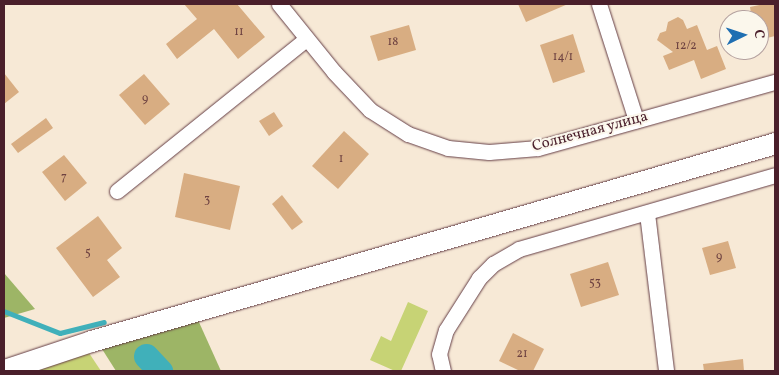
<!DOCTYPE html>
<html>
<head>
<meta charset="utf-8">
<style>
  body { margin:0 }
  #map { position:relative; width:779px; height:375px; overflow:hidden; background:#f7e9d6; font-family:Vollkorn,serif }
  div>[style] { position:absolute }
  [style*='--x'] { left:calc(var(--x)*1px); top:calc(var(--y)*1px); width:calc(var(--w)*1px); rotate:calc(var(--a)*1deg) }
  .green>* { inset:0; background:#c7d375 }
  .forest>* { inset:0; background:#9db566 }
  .stream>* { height:4.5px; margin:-2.25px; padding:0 2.25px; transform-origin:2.25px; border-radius:2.25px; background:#40b0ba }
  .river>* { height:25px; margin:-12.5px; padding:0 12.5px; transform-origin:12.5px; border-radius:12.5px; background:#40b0ba }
  .building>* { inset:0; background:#d8ad82 }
  .roads { filter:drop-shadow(0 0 1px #643d45) drop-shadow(0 0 1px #643d45) }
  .street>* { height:15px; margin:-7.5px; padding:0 7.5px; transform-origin:7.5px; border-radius:7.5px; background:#fff }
  .secondary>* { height:21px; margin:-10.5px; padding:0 10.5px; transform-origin:10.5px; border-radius:10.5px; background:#fff }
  span { translate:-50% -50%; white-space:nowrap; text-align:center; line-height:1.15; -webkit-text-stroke:4px #fbf7ec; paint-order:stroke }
  .number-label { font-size:12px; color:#6e4241 }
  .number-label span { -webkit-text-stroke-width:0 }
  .street-label { font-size:15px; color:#4a1f2b }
  .frame { position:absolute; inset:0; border:5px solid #4a1f2b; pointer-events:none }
  .north { position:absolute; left:719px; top:10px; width:50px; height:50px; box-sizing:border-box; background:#fbf7ec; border:1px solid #b4a19f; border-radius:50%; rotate:86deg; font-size:14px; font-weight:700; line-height:20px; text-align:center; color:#4a1f2b }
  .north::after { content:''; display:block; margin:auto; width:18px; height:22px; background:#1f6fb2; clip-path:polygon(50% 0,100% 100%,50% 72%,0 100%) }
</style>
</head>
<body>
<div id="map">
  <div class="green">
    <i style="clip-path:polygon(408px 302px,428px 311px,401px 371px,395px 371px,370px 360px,381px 336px,391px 341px)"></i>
    <i style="clip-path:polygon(85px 347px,101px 371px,34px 371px)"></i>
  </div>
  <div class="forest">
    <i style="clip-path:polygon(4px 273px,35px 309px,4px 318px)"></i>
    <i style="clip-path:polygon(198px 320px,221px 371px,116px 371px,102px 349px)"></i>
  </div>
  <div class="stream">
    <i style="--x:4;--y:311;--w:60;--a:21.4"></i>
    <i style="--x:60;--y:333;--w:45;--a:-14"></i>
  </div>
  <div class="river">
    <i style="--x:146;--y:356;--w:21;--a:47"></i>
  </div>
  <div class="building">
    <i style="clip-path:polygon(184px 4px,237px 4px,265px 37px,238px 59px,214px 29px,177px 59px,166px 44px,197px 19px)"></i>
    <i style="clip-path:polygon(518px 4px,568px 4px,526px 22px)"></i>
    <i style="clip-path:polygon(764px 4px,775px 4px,775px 36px,759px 40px,759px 20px,752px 20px,750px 7px)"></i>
    <i style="clip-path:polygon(678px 17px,683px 20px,687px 29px,697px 25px,707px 50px,717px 46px,726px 69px,701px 79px,694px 60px,669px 70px,663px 56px,673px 52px,657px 40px,660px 33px,666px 31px,668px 22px)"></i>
    <i style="clip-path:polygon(409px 25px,416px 50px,378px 61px,370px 36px)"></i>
    <i style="clip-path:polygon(573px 34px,585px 72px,553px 83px,540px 45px)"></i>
    <i style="clip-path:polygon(4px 73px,19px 92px,4px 104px)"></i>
    <i style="clip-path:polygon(144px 74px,170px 104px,145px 125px,119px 95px)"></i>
    <i style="clip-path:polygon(274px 112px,283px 126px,269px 136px,259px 121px)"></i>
    <i style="clip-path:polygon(46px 118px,53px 128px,18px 153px,11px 144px)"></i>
    <i style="clip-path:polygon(344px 131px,369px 154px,338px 189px,312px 166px)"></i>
    <i style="clip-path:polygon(64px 155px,87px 183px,65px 201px,42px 172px)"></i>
    <i style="clip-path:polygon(184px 173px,240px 186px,230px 230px,175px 217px)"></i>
    <i style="clip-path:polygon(282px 195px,303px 222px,292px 230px,272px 204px)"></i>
    <i style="clip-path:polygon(98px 216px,122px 248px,107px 260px,120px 277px,93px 297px,56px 248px)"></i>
    <i style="clip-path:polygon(728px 241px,736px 268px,710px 275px,702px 248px)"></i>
    <i style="clip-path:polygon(608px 262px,619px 295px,581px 307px,570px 274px)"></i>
    <i style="clip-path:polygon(513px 333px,544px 349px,533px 371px,520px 371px,499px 361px)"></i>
    <i style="clip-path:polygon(743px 359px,744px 371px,704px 371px,703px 364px)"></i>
  </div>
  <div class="roads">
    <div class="street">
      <i style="--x:279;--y:4;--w:87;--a:51"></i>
      <i style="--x:334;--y:72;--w:52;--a:46.5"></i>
      <i style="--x:370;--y:110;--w:45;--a:32.3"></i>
      <i style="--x:408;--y:134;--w:42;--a:19.3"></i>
      <i style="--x:448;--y:148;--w:41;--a:5.6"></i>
      <i style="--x:489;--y:152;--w:49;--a:-4.7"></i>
      <i style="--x:538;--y:148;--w:246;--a:-15.6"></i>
      <i style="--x:599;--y:4;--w:122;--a:72.3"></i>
      <i style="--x:117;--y:191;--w:243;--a:-38.8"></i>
      <i style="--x:647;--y:213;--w:159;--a:83.1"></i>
      <i style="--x:443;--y:371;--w:17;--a:-103"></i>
      <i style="--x:439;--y:354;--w:25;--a:-74"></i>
      <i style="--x:446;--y:330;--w:62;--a:-57.6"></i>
      <i style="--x:479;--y:278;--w:20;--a:-45"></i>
      <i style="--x:493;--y:264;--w:30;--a:-30"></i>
      <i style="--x:519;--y:249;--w:266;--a:-16.1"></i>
    </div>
    <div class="secondary">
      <i style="--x:4;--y:370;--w:92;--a:-18.4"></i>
      <i style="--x:91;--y:341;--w:712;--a:-16.14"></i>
    </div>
  </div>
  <div class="number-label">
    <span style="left:239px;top:33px">11</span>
    <span style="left:393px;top:43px">18</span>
    <span style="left:686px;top:47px">12/2</span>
    <span style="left:563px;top:58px">14/1</span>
    <span style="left:145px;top:100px">9</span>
    <span style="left:341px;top:160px">1</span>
    <span style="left:64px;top:178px">7</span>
    <span style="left:207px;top:201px">3</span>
    <span style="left:88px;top:254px">5</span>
    <span style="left:719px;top:258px">9</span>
    <span style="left:595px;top:284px">53</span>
    <span style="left:522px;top:355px">21</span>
  </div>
  <div class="street-label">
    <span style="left:590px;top:132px;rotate:-15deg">Солнечная улица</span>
  </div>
  <div class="frame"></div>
  <div class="north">С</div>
</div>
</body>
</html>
